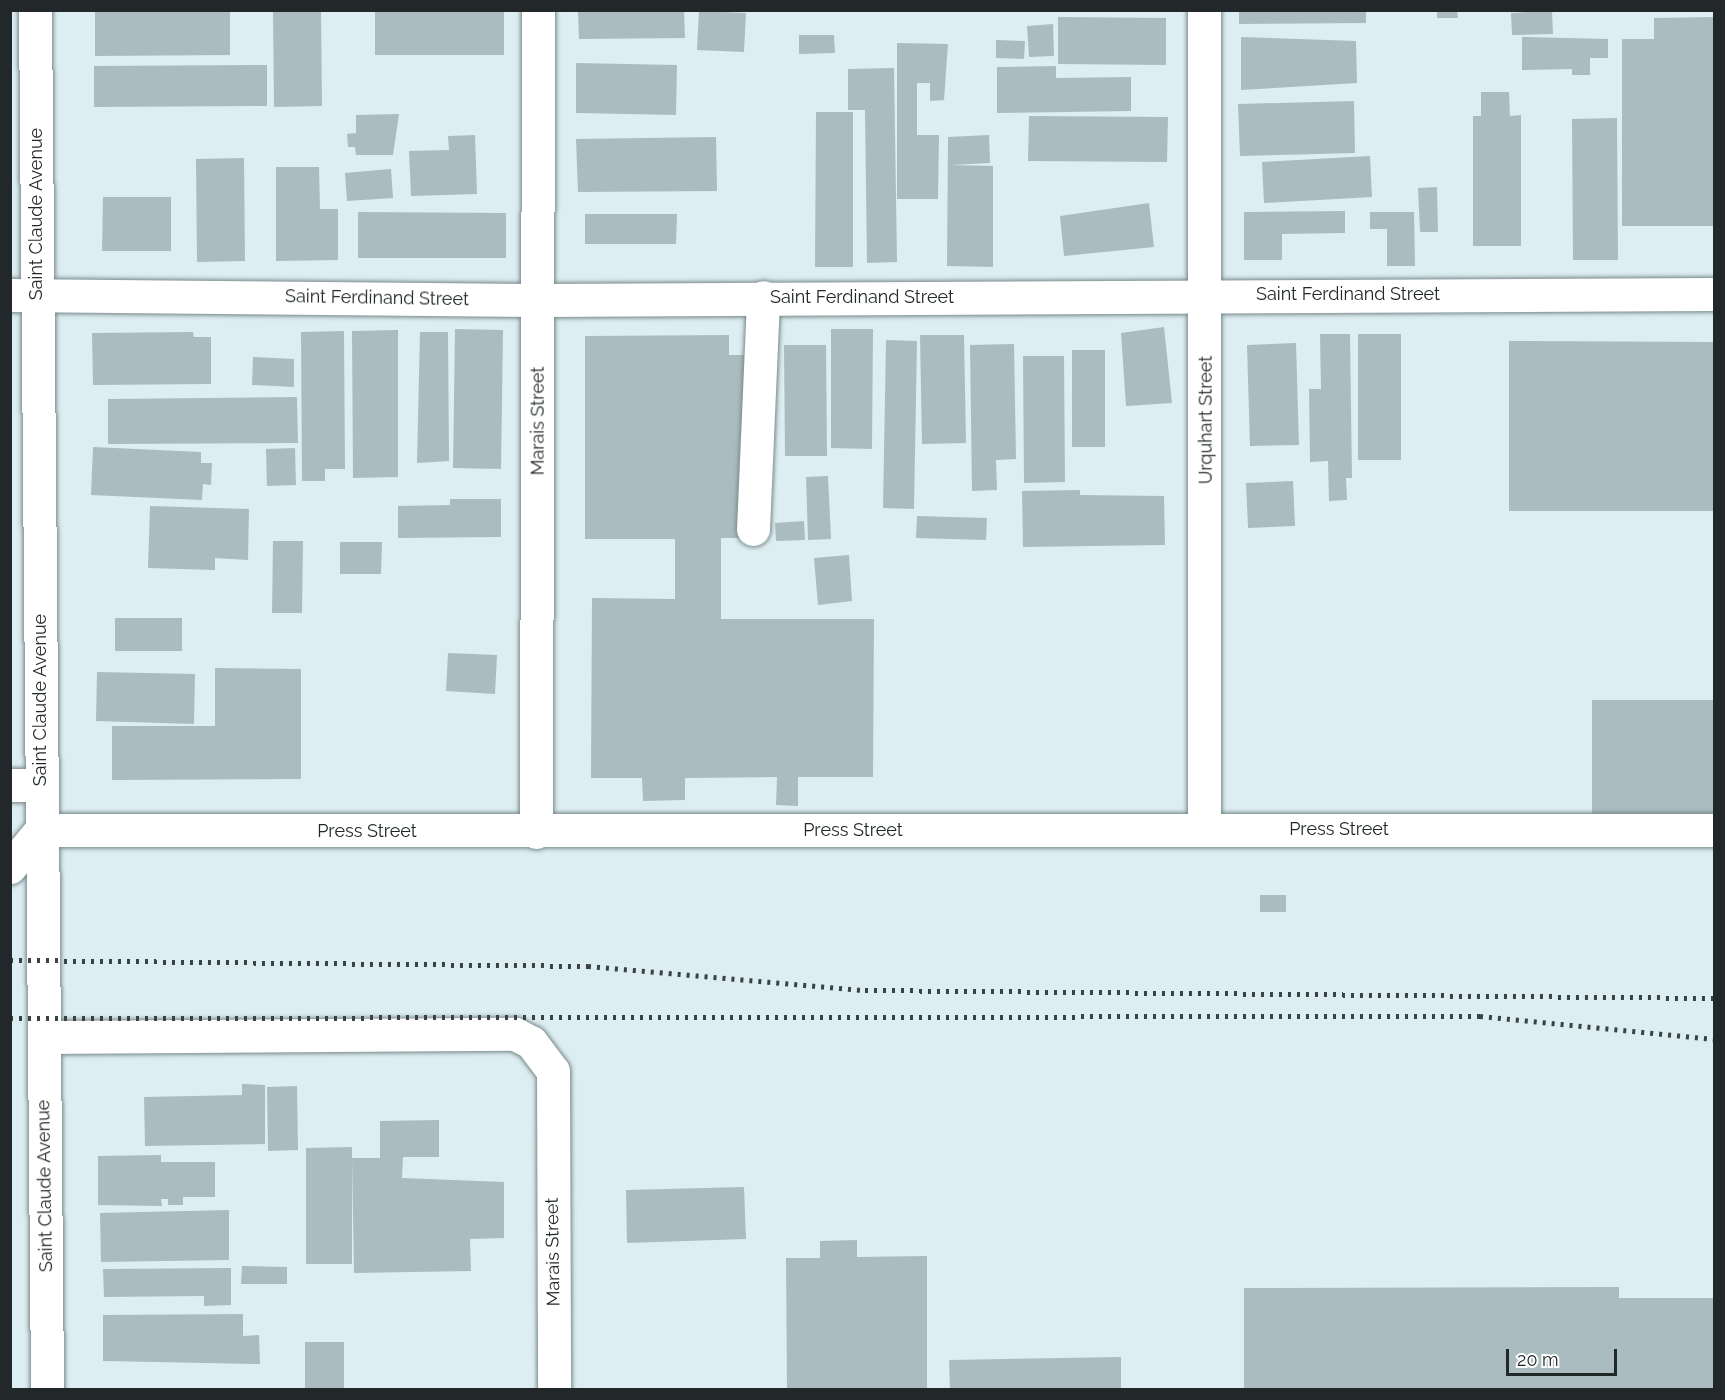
<!DOCTYPE html>
<html>
<head>
<meta charset="utf-8">
<style>
  body { margin:0 }
  #map { position:relative; width:1725px; height:1400px; overflow:hidden; background:#ddeef2; font-family:Raleway,sans-serif }
  div>[style] { position:absolute }
  [style*='--x'] { left:calc(var(--x)*1px); top:calc(var(--y)*1px); width:calc(var(--w)*1px); rotate:calc(var(--a)*1deg) }
  .building>* { inset:0; background:#abbcc0 }
  .roads { filter:drop-shadow(0 0 2px #79898c) drop-shadow(0 0 2px #79898c) }
  .minor>* { height:33px; margin:-16.5px; padding:0 16.5px; transform-origin:16.5px; border-radius:16.5px; background:#fff }
  .major>* { height:33px; margin:-16.5px; padding:0 16.5px; transform-origin:16.5px; border-radius:16.5px; background:#fff }
  .rail>* { height:4.5px; margin-top:-2.25px; transform-origin:0; background:repeating-linear-gradient(90deg,#3a4143 0 3px,transparent 0 9px) }
  span { translate:-50% -50%; white-space:nowrap; text-align:center; line-height:1.15; -webkit-text-stroke:5px #fff; paint-order:stroke }
  .street-label { font-size:18px; color:#22282a }
  .frame { position:absolute; inset:0; border:12px solid #22282a; pointer-events:none }
  .scale { position:absolute; left:1506px; top:1349px; width:111px; height:27px; box-sizing:border-box; border:3px solid #22282a; border-top:0; padding-left:8px; font-size:18px; line-height:21px; white-space:nowrap; color:#22282a; -webkit-text-stroke:4px #fff; paint-order:stroke }
</style>
</head>
<body>
<div id="map">
  <div class="building">
    <i style="clip-path:polygon(95px 10px,230px 10px,230px 55px,95px 56px)"></i>
    <i style="clip-path:polygon(273px 10px,321px 10px,322px 106px,274px 107px)"></i>
    <i style="clip-path:polygon(667px 10px,684px 10px,685px 38px,579px 39px,578px 12px)"></i>
    <i style="clip-path:polygon(1239px 10px,1366px 10px,1366px 23px,1239px 24px)"></i>
    <i style="clip-path:polygon(1437px 10px,1457px 10px,1458px 18px,1437px 18px)"></i>
    <i style="clip-path:polygon(1552px 10px,1553px 34px,1512px 35px,1511px 13px)"></i>
    <i style="clip-path:polygon(375px 11px,504px 11px,504px 55px,375px 55px)"></i>
    <i style="clip-path:polygon(699px 11px,746px 13px,744px 52px,697px 50px)"></i>
    <i style="clip-path:polygon(1058px 17px,1166px 18px,1166px 65px,1058px 64px)"></i>
    <i style="clip-path:polygon(1714px 17px,1714px 226px,1622px 226px,1622px 39px,1654px 39px,1654px 18px)"></i>
    <i style="clip-path:polygon(1053px 24px,1054px 56px,1029px 57px,1027px 26px)"></i>
    <i style="clip-path:polygon(799px 35px,834px 35px,835px 53px,799px 54px)"></i>
    <i style="clip-path:polygon(1241px 37px,1356px 41px,1357px 83px,1241px 90px)"></i>
    <i style="clip-path:polygon(1522px 37px,1608px 39px,1608px 58px,1590px 58px,1590px 75px,1572px 75px,1572px 69px,1522px 70px)"></i>
    <i style="clip-path:polygon(996px 40px,1025px 41px,1024px 59px,996px 58px)"></i>
    <i style="clip-path:polygon(897px 43px,948px 44px,944px 100px,930px 101px,930px 83px,917px 83px,917px 135px,939px 135px,938px 199px,897px 199px)"></i>
    <i style="clip-path:polygon(576px 63px,677px 65px,676px 115px,576px 113px)"></i>
    <i style="clip-path:polygon(267px 65px,267px 106px,94px 107px,94px 66px)"></i>
    <i style="clip-path:polygon(1056px 66px,1056px 78px,1131px 77px,1131px 111px,997px 113px,997px 67px)"></i>
    <i style="clip-path:polygon(894px 68px,897px 262px,867px 263px,865px 110px,848px 110px,848px 69px)"></i>
    <i style="clip-path:polygon(1481px 92px,1509px 92px,1510px 116px,1521px 115px,1521px 246px,1473px 246px,1473px 116px,1481px 116px)"></i>
    <i style="clip-path:polygon(1354px 101px,1355px 153px,1240px 156px,1238px 104px)"></i>
    <i style="clip-path:polygon(816px 112px,853px 112px,853px 267px,815px 267px)"></i>
    <i style="clip-path:polygon(399px 114px,393px 155px,356px 155px,355px 147px,348px 147px,347px 134px,356px 133px,356px 115px)"></i>
    <i style="clip-path:polygon(1029px 116px,1168px 117px,1167px 162px,1028px 161px)"></i>
    <i style="clip-path:polygon(1617px 118px,1618px 260px,1573px 260px,1572px 119px)"></i>
    <i style="clip-path:polygon(475px 135px,477px 194px,411px 196px,409px 151px,449px 150px,448px 136px)"></i>
    <i style="clip-path:polygon(989px 135px,990px 163px,951px 165px,993px 166px,993px 267px,947px 266px,948px 137px)"></i>
    <i style="clip-path:polygon(716px 137px,717px 191px,578px 192px,576px 139px)"></i>
    <i style="clip-path:polygon(1370px 156px,1372px 197px,1264px 203px,1262px 162px)"></i>
    <i style="clip-path:polygon(244px 158px,245px 261px,197px 262px,196px 159px)"></i>
    <i style="clip-path:polygon(276px 167px,319px 167px,320px 209px,338px 209px,338px 260px,276px 261px)"></i>
    <i style="clip-path:polygon(391px 169px,393px 198px,347px 201px,345px 173px)"></i>
    <i style="clip-path:polygon(1437px 187px,1438px 232px,1420px 232px,1418px 188px)"></i>
    <i style="clip-path:polygon(103px 197px,171px 197px,171px 251px,102px 251px)"></i>
    <i style="clip-path:polygon(1149px 203px,1154px 247px,1064px 256px,1060px 216px)"></i>
    <i style="clip-path:polygon(1345px 211px,1345px 233px,1282px 234px,1282px 260px,1244px 260px,1244px 212px)"></i>
    <i style="clip-path:polygon(358px 212px,506px 213px,506px 258px,358px 258px)"></i>
    <i style="clip-path:polygon(1370px 212px,1414px 212px,1415px 266px,1387px 266px,1387px 229px,1370px 229px)"></i>
    <i style="clip-path:polygon(585px 214px,677px 214px,676px 244px,585px 244px)"></i>
    <i style="clip-path:polygon(1164px 327px,1172px 403px,1126px 406px,1121px 333px)"></i>
    <i style="clip-path:polygon(455px 329px,503px 330px,501px 469px,453px 468px)"></i>
    <i style="clip-path:polygon(831px 329px,873px 329px,872px 449px,831px 448px)"></i>
    <i style="clip-path:polygon(398px 330px,398px 477px,353px 478px,352px 331px)"></i>
    <i style="clip-path:polygon(344px 331px,345px 469px,325px 469px,325px 481px,302px 481px,301px 332px)"></i>
    <i style="clip-path:polygon(193px 332px,194px 337px,211px 337px,211px 384px,93px 385px,92px 333px)"></i>
    <i style="clip-path:polygon(420px 332px,448px 332px,449px 461px,417px 463px)"></i>
    <i style="clip-path:polygon(1320px 334px,1350px 334px,1352px 478px,1346px 478px,1347px 500px,1329px 501px,1328px 461px,1310px 462px,1309px 389px,1321px 389px)"></i>
    <i style="clip-path:polygon(1358px 334px,1401px 334px,1401px 460px,1358px 460px)"></i>
    <i style="clip-path:polygon(729px 335px,729px 355px,748px 355px,748px 538px,721px 538px,721px 619px,874px 619px,873px 777px,798px 777px,798px 806px,776px 805px,777px 777px,685px 778px,685px 800px,643px 801px,642px 778px,591px 778px,592px 598px,675px 599px,675px 539px,585px 539px,585px 336px)"></i>
    <i style="clip-path:polygon(920px 335px,964px 335px,966px 443px,922px 444px)"></i>
    <i style="clip-path:polygon(886px 340px,917px 341px,914px 509px,883px 508px)"></i>
    <i style="clip-path:polygon(1509px 341px,1714px 342px,1714px 511px,1509px 511px)"></i>
    <i style="clip-path:polygon(1296px 343px,1299px 445px,1250px 446px,1247px 345px)"></i>
    <i style="clip-path:polygon(1014px 344px,1016px 459px,996px 460px,997px 490px,972px 491px,970px 345px)"></i>
    <i style="clip-path:polygon(784px 345px,826px 345px,827px 456px,785px 456px)"></i>
    <i style="clip-path:polygon(1072px 350px,1105px 350px,1105px 447px,1072px 447px)"></i>
    <i style="clip-path:polygon(1023px 356px,1064px 356px,1065px 482px,1024px 483px)"></i>
    <i style="clip-path:polygon(253px 357px,294px 359px,294px 387px,252px 385px)"></i>
    <i style="clip-path:polygon(297px 397px,298px 443px,108px 444px,108px 399px)"></i>
    <i style="clip-path:polygon(93px 447px,201px 452px,201px 463px,212px 463px,211px 485px,203px 484px,202px 500px,91px 495px)"></i>
    <i style="clip-path:polygon(295px 448px,296px 485px,267px 486px,266px 449px)"></i>
    <i style="clip-path:polygon(828px 476px,831px 539px,808px 540px,806px 477px)"></i>
    <i style="clip-path:polygon(1293px 481px,1295px 526px,1248px 528px,1246px 483px)"></i>
    <i style="clip-path:polygon(1080px 490px,1080px 495px,1164px 496px,1165px 545px,1023px 547px,1022px 491px)"></i>
    <i style="clip-path:polygon(450px 499px,501px 499px,501px 537px,398px 538px,398px 506px,450px 505px)"></i>
    <i style="clip-path:polygon(150px 506px,249px 509px,248px 560px,215px 558px,215px 570px,148px 568px)"></i>
    <i style="clip-path:polygon(917px 516px,987px 518px,986px 540px,916px 538px)"></i>
    <i style="clip-path:polygon(804px 521px,805px 540px,776px 541px,775px 523px)"></i>
    <i style="clip-path:polygon(273px 541px,303px 541px,302px 613px,272px 613px)"></i>
    <i style="clip-path:polygon(340px 542px,382px 542px,381px 574px,340px 574px)"></i>
    <i style="clip-path:polygon(849px 555px,852px 601px,818px 605px,814px 558px)"></i>
    <i style="clip-path:polygon(115px 618px,182px 618px,182px 651px,115px 651px)"></i>
    <i style="clip-path:polygon(448px 653px,497px 655px,495px 694px,446px 691px)"></i>
    <i style="clip-path:polygon(215px 668px,301px 669px,301px 779px,112px 780px,112px 726px,215px 726px)"></i>
    <i style="clip-path:polygon(97px 672px,195px 674px,194px 724px,96px 721px)"></i>
    <i style="clip-path:polygon(1592px 700px,1714px 700px,1714px 818px,1592px 818px)"></i>
    <i style="clip-path:polygon(1260px 895px,1286px 895px,1286px 912px,1260px 912px)"></i>
    <i style="clip-path:polygon(242px 1084px,265px 1085px,265px 1144px,145px 1146px,144px 1097px,242px 1095px)"></i>
    <i style="clip-path:polygon(297px 1086px,298px 1150px,268px 1151px,267px 1087px)"></i>
    <i style="clip-path:polygon(439px 1120px,439px 1157px,403px 1157px,402px 1178px,504px 1182px,504px 1238px,470px 1239px,471px 1271px,354px 1273px,352px 1160px,352px 1264px,306px 1264px,306px 1148px,352px 1147px,352px 1158px,380px 1158px,380px 1121px)"></i>
    <i style="clip-path:polygon(161px 1155px,161px 1162px,215px 1162px,215px 1197px,183px 1197px,183px 1205px,168px 1205px,168px 1199px,161px 1199px,162px 1206px,98px 1205px,98px 1156px)"></i>
    <i style="clip-path:polygon(744px 1187px,746px 1239px,627px 1243px,626px 1190px)"></i>
    <i style="clip-path:polygon(229px 1210px,229px 1260px,101px 1262px,100px 1213px)"></i>
    <i style="clip-path:polygon(857px 1240px,857px 1257px,927px 1256px,927px 1390px,787px 1390px,786px 1258px,820px 1258px,820px 1241px)"></i>
    <i style="clip-path:polygon(242px 1266px,287px 1267px,287px 1284px,241px 1284px)"></i>
    <i style="clip-path:polygon(231px 1268px,231px 1305px,204px 1306px,204px 1296px,104px 1297px,103px 1269px)"></i>
    <i style="clip-path:polygon(1619px 1287px,1619px 1298px,1714px 1298px,1714px 1390px,1244px 1390px,1244px 1288px)"></i>
    <i style="clip-path:polygon(243px 1314px,243px 1336px,259px 1335px,260px 1364px,103px 1361px,103px 1315px)"></i>
    <i style="clip-path:polygon(305px 1342px,344px 1342px,344px 1390px,305px 1390px)"></i>
    <i style="clip-path:polygon(1121px 1357px,1121px 1390px,950px 1390px,949px 1360px)"></i>
  </div>
  <div class="roads">
    <div class="minor">
      <i style="--x:1204;--y:10;--w:819;--a:90"></i>
      <i style="--x:10;--y:295;--w:529;--a:0.54"></i>
      <i style="--x:539;--y:300;--w:1175;--a:-0.29"></i>
      <i style="--x:753;--y:529;--w:232;--a:-87.5"></i>
      <i style="--x:10;--y:785;--w:30;--a:0"></i>
      <i style="--x:536;--y:832;--w:822;--a:-89.86"></i>
      <i style="--x:10;--y:867;--w:48;--a:-50"></i>
      <i style="--x:41;--y:830;--w:1673;--a:0"></i>
      <i style="--x:44;--y:1037;--w:471;--a:-0.4"></i>
      <i style="--x:515;--y:1034;--w:18;--a:27"></i>
      <i style="--x:531;--y:1042;--w:36;--a:53"></i>
      <i style="--x:553;--y:1071;--w:319;--a:89.8"></i>
    </div>
    <div class="major">
      <i style="--x:35;--y:10;--w:1380;--a:89.5"></i>
    </div>
  </div>
  <div class="rail">
    <i style="--x:10;--y:960;--w:578;--a:0.59"></i>
    <i style="--x:588;--y:966;--w:278;--a:5"></i>
    <i style="--x:865;--y:990;--w:849;--a:0.54"></i>
    <i style="--x:10;--y:1018;--w:1470;--a:-0.08"></i>
    <i style="--x:1480;--y:1016;--w:235;--a:5.6"></i>
  </div>
  <div class="street-label">
    <span style="left:36px;top:214px;rotate:-90deg">Saint Claude Avenue</span>
    <span style="left:1348px;top:294px">Saint Ferdinand Street</span>
    <span style="left:862px;top:297px">Saint Ferdinand Street</span>
    <span style="left:377px;top:298px;rotate:1deg">Saint Ferdinand Street</span>
    <span style="left:1206px;top:420px;rotate:-90deg">Urquhart Street</span>
    <span style="left:538px;top:421px;rotate:-90deg">Marais Street</span>
    <span style="left:40px;top:700px;rotate:-90deg">Saint Claude Avenue</span>
    <span style="left:1339px;top:829px">Press Street</span>
    <span style="left:853px;top:830px">Press Street</span>
    <span style="left:367px;top:831px">Press Street</span>
    <span style="left:45px;top:1186px;rotate:-91deg">Saint Claude Avenue</span>
    <span style="left:553px;top:1252px;rotate:-91deg">Marais Street</span>
  </div>
  <div class="frame"></div>
  <div class="scale">20 m</div>
</div>
</body>
</html>
